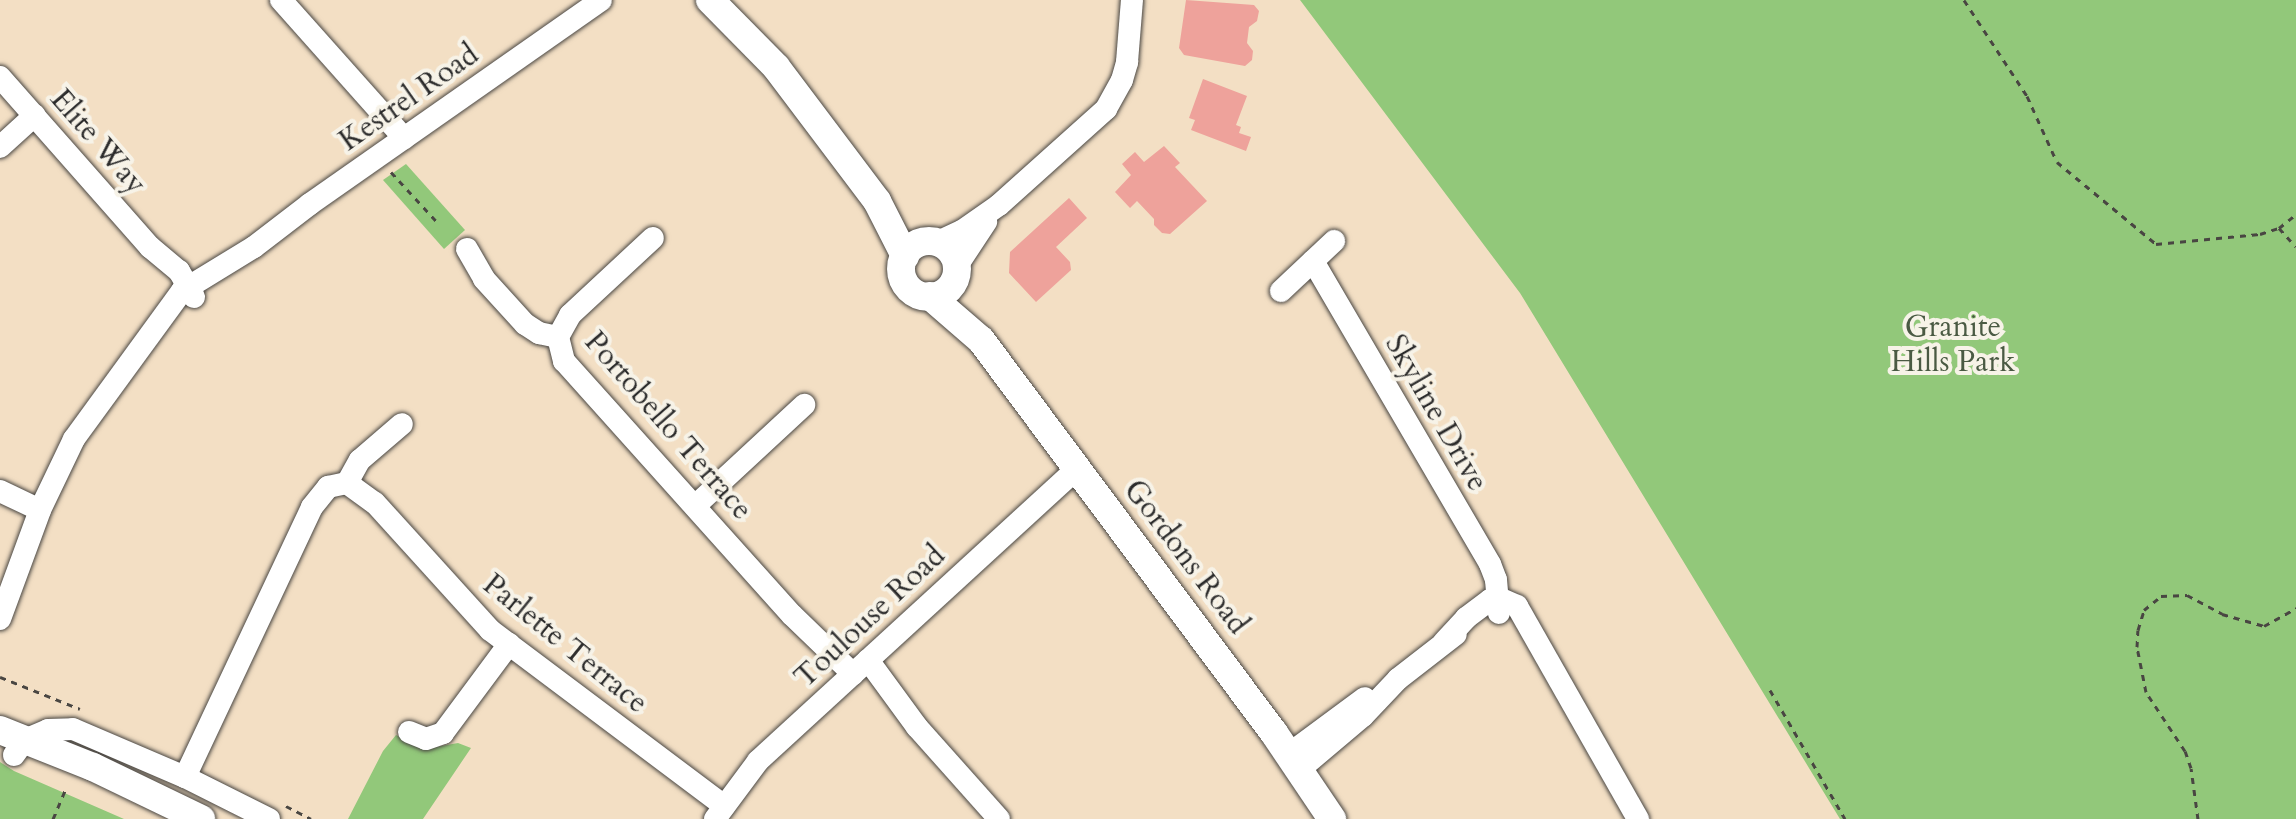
<!DOCTYPE html>
<html>
<head>
<meta charset="utf-8">
<style>
  body { margin:0 }
  #map { position:relative; width:2296px; height:819px; overflow:hidden; background:#f3dfc4; font-family:Cardo,serif }
  div>[style] { position:absolute }
  [style*='--x'] { left:calc(var(--x)*1px); top:calc(var(--y)*1px); width:calc(var(--w)*1px); rotate:calc(var(--a)*1deg) }
  .green>* { inset:0; background:#92c87a }
  .building>* { inset:0; background:#eea29b }
  .path>* { height:3px; margin-top:-1.5px; transform-origin:0; background:repeating-linear-gradient(90deg,#494642 0 6px,transparent 0 12px) }
  .roads { filter:drop-shadow(0 0 2px #494642) drop-shadow(0 0 2px #494642) }
  .minor>* { height:22px; margin:-11px; padding:0 11px; transform-origin:11px; border-radius:11px; background:#fff }
  .tertiary>* { height:28px; margin:-14px; padding:0 14px; transform-origin:14px; border-radius:14px; background:#fff }
  .tertiary>.ring { margin:-14px; padding:0; box-sizing:content-box; background:none; border:28px solid #fff; border-radius:50% }
  span { translate:-50% -50%; white-space:nowrap; text-align:center; line-height:1.15; -webkit-text-stroke:8px #f7f3e8; paint-order:stroke }
  .street-label { font-size:30px; color:#2b2b2b }
  .park-label { font-size:30px; color:#4a5a43 }
</style>
</head>
<body>
<div id="map">
  <div class="green">
    <i style="clip-path:polygon(1300px 0,2296px 0,2296px 819px,1840px 819px,1520px 293px)"></i>
    <i style="clip-path:polygon(406px 164px,465px 230px,444px 249px,383px 180px)"></i>
    <i style="clip-path:polygon(396px 735px,424px 749px,458px 743px,471px 748px,423px 819px,348px 819px,383px 751px)"></i>
    <i style="clip-path:polygon(0 762px,14px 771px,124px 819px,0 819px)"></i>
  </div>
  <div class="building">
    <i style="clip-path:polygon(1186px 0,1254px 5px,1259px 11px,1257px 21px,1249px 27px,1247px 43px,1253px 51px,1252px 60px,1245px 66px,1184px 55px,1179px 48px)"></i>
    <i style="clip-path:polygon(1203px 79px,1247px 96px,1236px 125px,1241px 127px,1239px 133px,1251px 137px,1246px 151px,1191px 130px,1195px 120px,1189px 118px)"></i>
    <i style="clip-path:polygon(1164px 146px,1180px 163px,1175px 167px,1207px 201px,1170px 234px,1162px 233px,1154px 225px,1154px 219px,1137px 201px,1130px 208px,1115px 192px,1131px 175px,1122px 164px,1135px 152px,1144px 162px)"></i>
    <i style="clip-path:polygon(1069px 198px,1087px 218px,1056px 247px,1070px 262px,1071px 270px,1036px 302px,1009px 273px,1010px 252px)"></i>
  </div>
  <div class="path">
    <i style="--x:1964;--y:0;--w:115;--a:56.7"></i>
    <i style="--x:2027;--y:96;--w:72;--a:65.6"></i>
    <i style="--x:2057;--y:162;--w:129;--a:39.6"></i>
    <i style="--x:2156;--y:244;--w:104;--a:-5.5"></i>
    <i style="--x:2260;--y:234;--w:20;--a:-18"></i>
    <i style="--x:2279;--y:228;--w:22;--a:-39"></i>
    <i style="--x:391;--y:172;--w:69;--a:47.3"></i>
    <i style="--x:2279;--y:228;--w:25;--a:48"></i>
    <i style="--x:0;--y:677;--w:86;--a:21.8"></i>
    <i style="--x:1770;--y:690;--w:149;--a:59.8"></i>
    <i style="--x:286;--y:806;--w:28;--a:27"></i>
    <i style="--x:53;--y:819;--w:34;--a:-67"></i>
    <i style="--x:2198;--y:819;--w:51;--a:-97.8"></i>
    <i style="--x:2191;--y:768;--w:18;--a:-109"></i>
    <i style="--x:2185;--y:751;--w:71;--a:-123.5"></i>
    <i style="--x:2146;--y:692;--w:46;--a:-101.3"></i>
    <i style="--x:2137;--y:647;--w:17;--a:-87"></i>
    <i style="--x:2138;--y:630;--w:21;--a:-73"></i>
    <i style="--x:2144;--y:610;--w:22;--a:-39"></i>
    <i style="--x:2161;--y:596;--w:26;--a:-2"></i>
    <i style="--x:2187;--y:595;--w:40;--a:28"></i>
    <i style="--x:2222;--y:614;--w:44;--a:15.9"></i>
    <i style="--x:2264;--y:626;--w:37;--a:-29"></i>
  </div>
  <div class="roads">
    <div class="minor">
      <i style="--x:281;--y:0;--w:185;--a:48.3"></i>
      <i style="--x:0;--y:77;--w:227;--a:48.6"></i>
      <i style="--x:150;--y:247;--w:38;--a:40"></i>
      <i style="--x:179;--y:271;--w:30;--a:60"></i>
      <i style="--x:0;--y:147;--w:47;--a:-42.4"></i>
      <i style="--x:938;--y:242;--w:26;--a:-25"></i>
      <i style="--x:962;--y:231;--w:45;--a:-35.1"></i>
      <i style="--x:999;--y:205;--w:144;--a:-41.9"></i>
      <i style="--x:1106;--y:109;--w:33;--a:-61"></i>
      <i style="--x:1122;--y:80;--w:19;--a:-74"></i>
      <i style="--x:1127;--y:62;--w:62;--a:-85.4"></i>
      <i style="--x:467;--y:249;--w:34;--a:60"></i>
      <i style="--x:484;--y:279;--w:61;--a:47.7"></i>
      <i style="--x:525;--y:324;--w:17;--a:33"></i>
      <i style="--x:539;--y:333;--w:19;--a:12"></i>
      <i style="--x:558;--y:337;--w:25;--a:76"></i>
      <i style="--x:564;--y:361;--w:341;--a:48.1"></i>
      <i style="--x:792;--y:615;--w:85;--a:44"></i>
      <i style="--x:1313;--y:261;--w:351;--a:59.7"></i>
      <i style="--x:1490;--y:564;--w:17;--a:69"></i>
      <i style="--x:1496;--y:580;--w:33;--a:85"></i>
      <i style="--x:957;--y:266;--w:53;--a:-56.6"></i>
      <i style="--x:1281;--y:291;--w:73;--a:-43.3"></i>
      <i style="--x:558;--y:337;--w:25;--a:-61"></i>
      <i style="--x:570;--y:315;--w:113;--a:-42.9"></i>
      <i style="--x:347;--y:483;--w:26;--a:-61"></i>
      <i style="--x:360;--y:460;--w:55;--a:-40.6"></i>
      <i style="--x:0;--y:491;--w:44;--a:25.4"></i>
      <i style="--x:695;--y:506;--w:149;--a:-42.8"></i>
      <i style="--x:0;--y:619;--w:116;--a:-69.8"></i>
      <i style="--x:40;--y:510;--w:79;--a:-64.4"></i>
      <i style="--x:74;--y:439;--w:183;--a:-53.9"></i>
      <i style="--x:182;--y:291;--w:84;--a:-31.4"></i>
      <i style="--x:254;--y:247;--w:71;--a:-37.5"></i>
      <i style="--x:310;--y:204;--w:355;--a:-35"></i>
      <i style="--x:1444;--y:642;--w:33;--a:-47"></i>
      <i style="--x:1466;--y:618;--w:30;--a:-37"></i>
      <i style="--x:1490;--y:600;--w:9;--a:-13"></i>
      <i style="--x:1499;--y:598;--w:20;--a:24"></i>
      <i style="--x:1517;--y:606;--w:245;--a:60.4"></i>
      <i style="--x:868;--y:660;--w:83;--a:53.8"></i>
      <i style="--x:917;--y:727;--w:123;--a:48.3"></i>
      <i style="--x:409;--y:732;--w:18;--a:22"></i>
      <i style="--x:426;--y:739;--w:18;--a:-19"></i>
      <i style="--x:443;--y:733;--w:111;--a:-53.4"></i>
      <i style="--x:1289;--y:754;--w:94;--a:-36.4"></i>
      <i style="--x:14;--y:755;--w:19;--a:-54"></i>
      <i style="--x:25;--y:740;--w:25;--a:-23"></i>
      <i style="--x:48;--y:730;--w:25;--a:-2"></i>
      <i style="--x:73;--y:729;--w:122;--a:23.2"></i>
      <i style="--x:185;--y:777;--w:94;--a:26.6"></i>
      <i style="--x:1300;--y:769;--w:82;--a:-40.1"></i>
      <i style="--x:1363;--y:716;--w:51;--a:-46.6"></i>
      <i style="--x:1398;--y:679;--w:73;--a:-37.8"></i>
      <i style="--x:185;--y:777;--w:298;--a:-64.8"></i>
      <i style="--x:312;--y:507;--w:26;--a:-51"></i>
      <i style="--x:328;--y:487;--w:19;--a:-12"></i>
      <i style="--x:347;--y:483;--w:34;--a:36"></i>
      <i style="--x:375;--y:503;--w:171;--a:47.8"></i>
      <i style="--x:490;--y:630;--w:293;--a:36.9"></i>
      <i style="--x:715;--y:819;--w:72;--a:-53.4"></i>
      <i style="--x:758;--y:761;--w:432;--a:-42.5"></i>
    </div>
    <div class="tertiary">
      <i style="--x:710;--y:0;--w:94;--a:45.4"></i>
      <i style="--x:776;--y:67;--w:168;--a:53"></i>
      <i style="--x:877;--y:201;--w:62;--a:63"></i>
      <i class="ring" style="left:901px;top:241px;width:28px;height:28px"></i>
      <i style="--x:930;--y:296;--w:67;--a:40.8"></i>
      <i style="--x:981;--y:340;--w:490;--a:53.3"></i>
      <i style="--x:1274;--y:733;--w:104;--a:56"></i>
      <i style="--x:0;--y:730;--w:100;--a:21.7"></i>
      <i style="--x:93;--y:767;--w:120;--a:25.7"></i>
    </div>
  </div>
  <div class="street-label">
    <span style="left:409px;top:98px;rotate:-35deg">Kestrel Road</span>
    <span style="left:98px;top:142px;rotate:49deg">Elite Way</span>
    <span style="left:1436px;top:413px;rotate:60deg">Skyline Drive</span>
    <span style="left:668px;top:426px;rotate:49deg">Portobello Terrace</span>
    <span style="left:1186px;top:557px;rotate:53deg">Gordons Road</span>
    <span style="left:870px;top:617px;rotate:-43deg">Toulouse Road</span>
    <span style="left:565px;top:644px;rotate:39deg">Parlette Terrace</span>
  </div>
  <div class="park-label">
    <span style="left:1953px;top:344px">Granite<br>Hills Park</span>
  </div>
</div>
</body>
</html>
